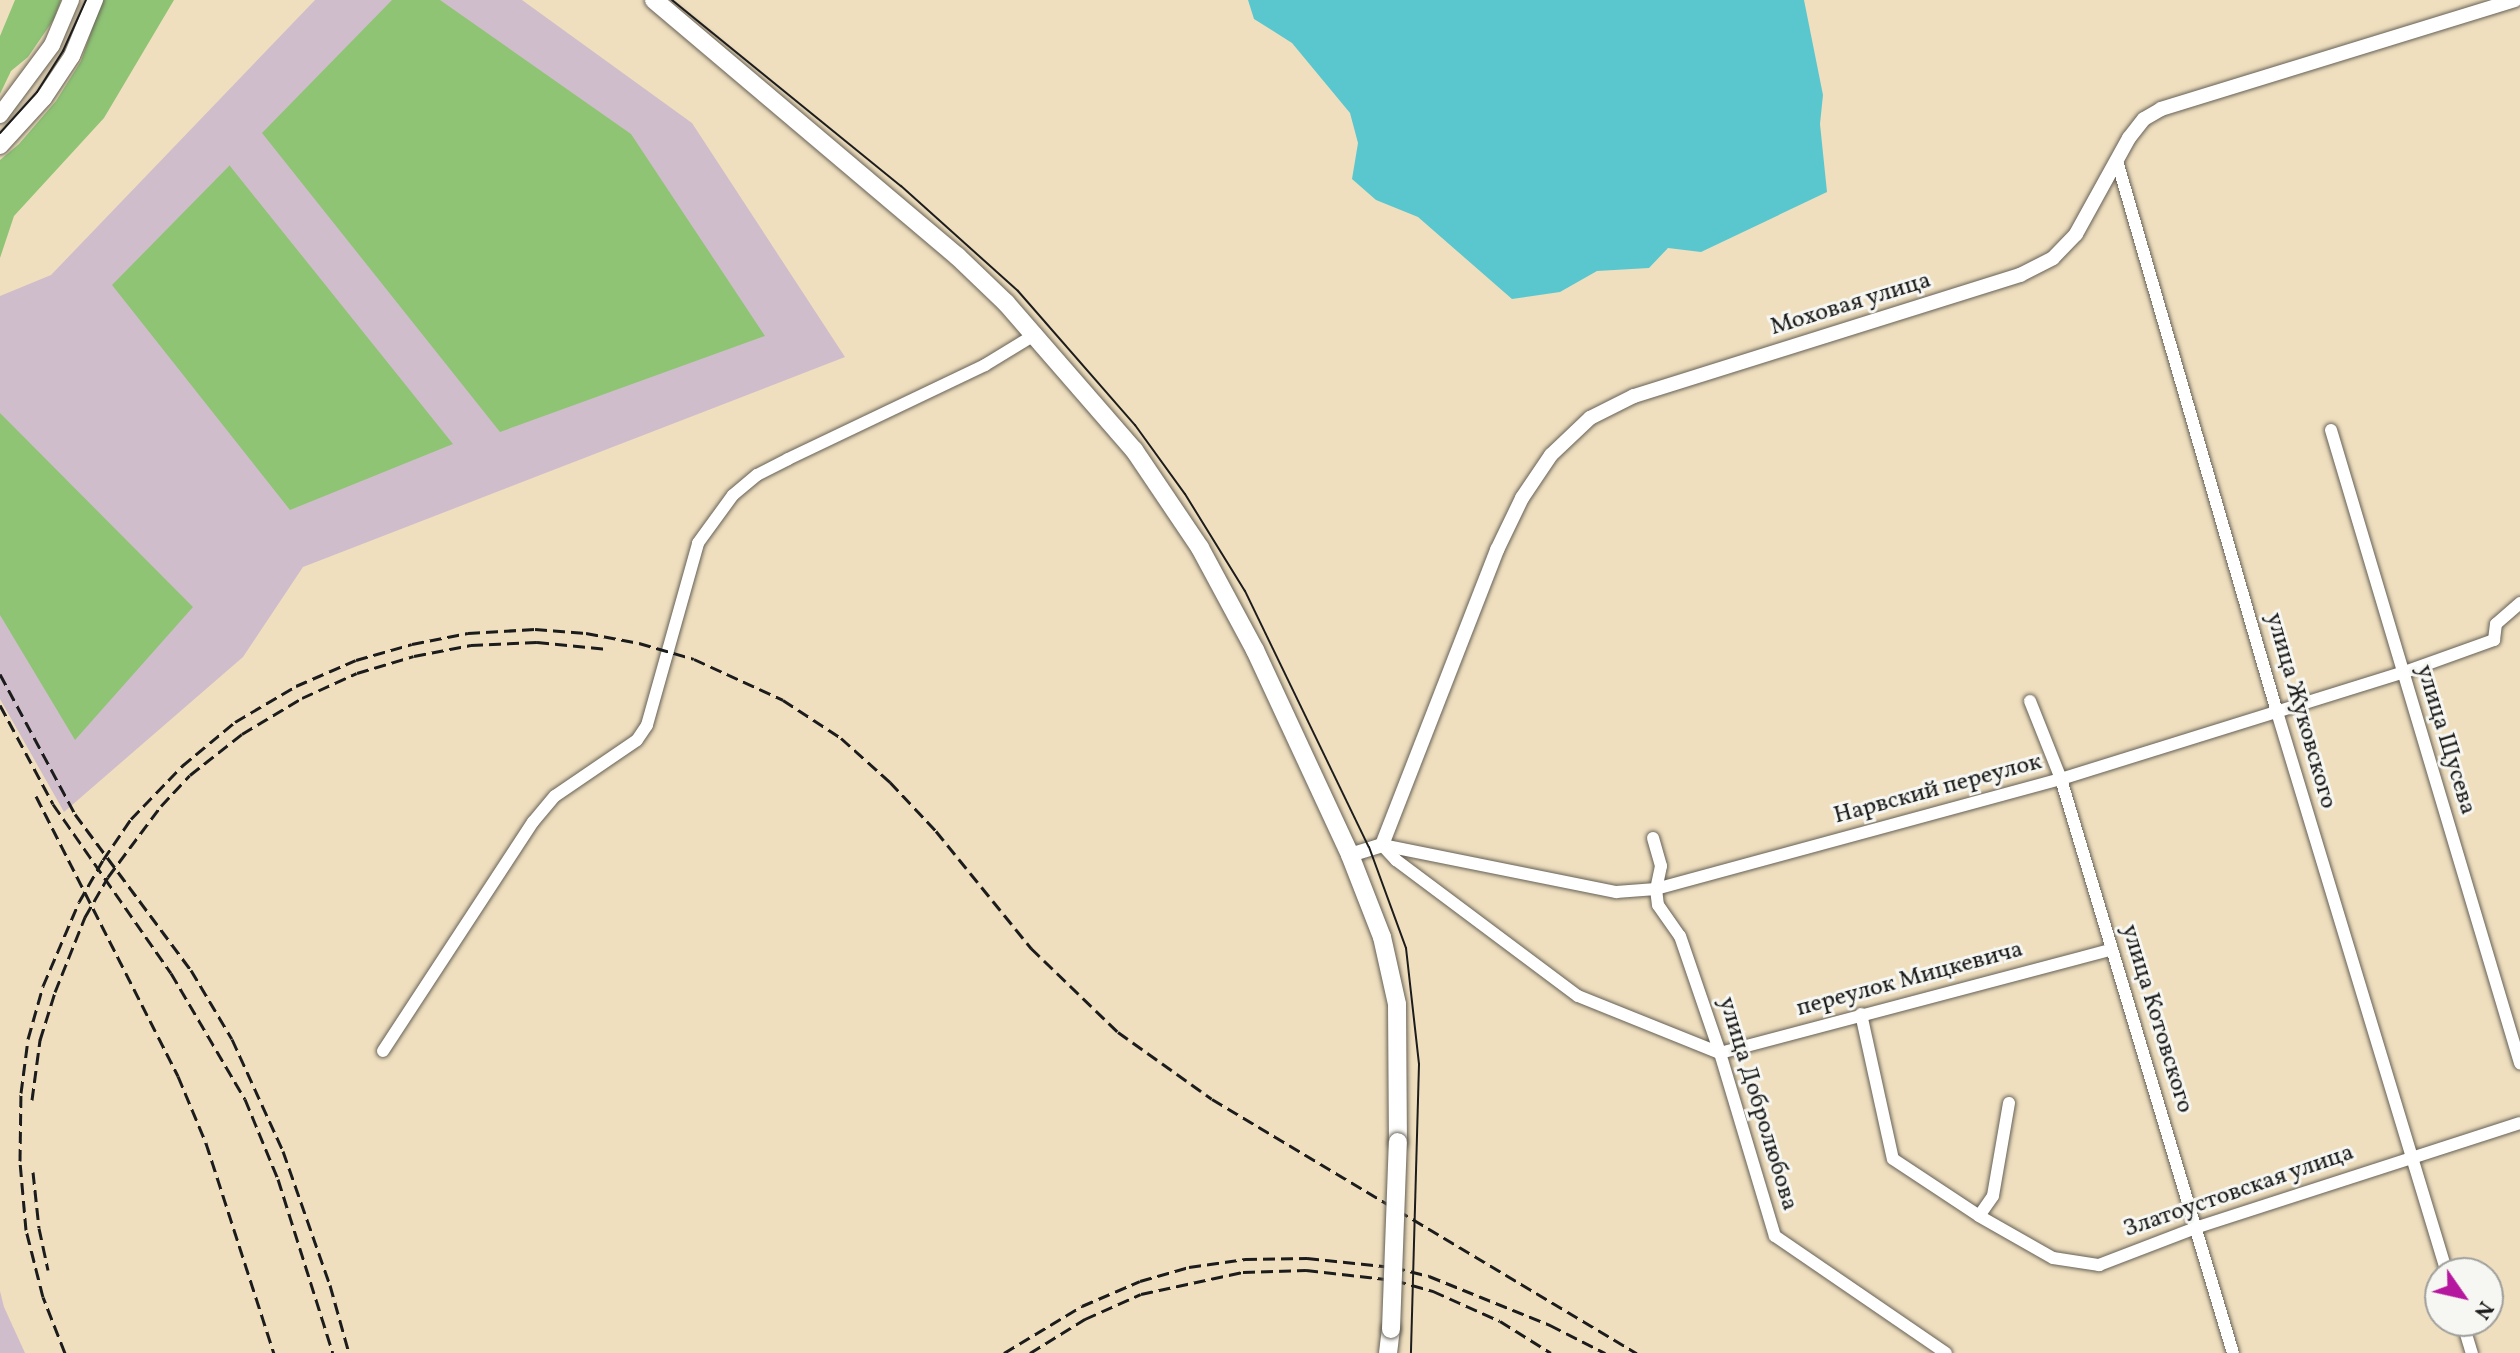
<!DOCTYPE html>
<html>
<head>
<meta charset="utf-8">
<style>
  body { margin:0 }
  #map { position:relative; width:2520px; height:1353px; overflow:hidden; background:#efdfbf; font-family:Vollkorn,serif }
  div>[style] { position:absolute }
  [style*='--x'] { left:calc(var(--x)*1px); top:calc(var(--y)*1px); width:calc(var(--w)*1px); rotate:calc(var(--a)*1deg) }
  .industrial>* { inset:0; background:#d0bdcc }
  .green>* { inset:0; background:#8fc475 }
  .water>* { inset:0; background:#5ac7ce }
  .roads { filter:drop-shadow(0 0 2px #666055) drop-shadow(0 0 2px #666055) }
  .minor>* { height:12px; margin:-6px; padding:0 6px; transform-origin:6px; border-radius:6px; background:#fff }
  .tertiary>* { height:14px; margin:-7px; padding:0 7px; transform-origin:7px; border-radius:7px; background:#fff }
  .secondary>* { height:16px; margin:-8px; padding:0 8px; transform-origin:8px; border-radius:8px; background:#fff }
  .primary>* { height:18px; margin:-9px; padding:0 9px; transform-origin:9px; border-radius:9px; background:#fff }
  .tram>* { height:2px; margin:-1px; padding:0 1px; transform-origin:1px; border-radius:1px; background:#1c1c1c }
  .rail>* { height:3px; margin-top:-1.5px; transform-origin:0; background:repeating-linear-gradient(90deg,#1c1c1c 0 12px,transparent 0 18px) }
  .bridges { filter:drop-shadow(0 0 2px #666055) drop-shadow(0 0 2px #666055) }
  .primary-bridge>* { height:18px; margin:-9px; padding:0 9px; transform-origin:9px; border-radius:9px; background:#fff }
  span { translate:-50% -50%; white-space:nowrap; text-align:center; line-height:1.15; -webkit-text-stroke:6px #f6f6f2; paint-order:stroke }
  .street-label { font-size:24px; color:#1c1c1c }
  .north { position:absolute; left:2424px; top:1257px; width:80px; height:80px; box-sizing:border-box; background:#f6f6f2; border:2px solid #9f9f9c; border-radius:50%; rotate:124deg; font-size:22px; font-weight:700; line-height:32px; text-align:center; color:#1c1c1c }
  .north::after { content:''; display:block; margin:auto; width:28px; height:36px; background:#b5179e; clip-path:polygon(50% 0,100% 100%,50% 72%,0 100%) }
</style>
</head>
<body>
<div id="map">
  <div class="industrial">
    <i style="clip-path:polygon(315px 0,522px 0,692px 123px,845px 357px,303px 567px,243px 657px,64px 812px,0 699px,0 296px,51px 275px)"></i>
    <i style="clip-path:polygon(0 1291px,4px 1307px,25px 1353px,0 1353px)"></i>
  </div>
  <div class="green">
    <i style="clip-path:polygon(15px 0,61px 0,54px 19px,28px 57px,11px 71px,0 94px,0 36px)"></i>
    <i style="clip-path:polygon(102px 0,174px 0,104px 118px,14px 216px,0 258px,0 160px,19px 144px,56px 101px,81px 61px)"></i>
    <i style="clip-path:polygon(392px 0,440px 0,631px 134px,765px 336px,500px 432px,262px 133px)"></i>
    <i style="clip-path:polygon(230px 165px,230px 166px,453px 444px,290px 510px,112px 285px)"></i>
    <i style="clip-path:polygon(0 413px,193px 607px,75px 740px,0 615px)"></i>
  </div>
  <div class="water">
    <i style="clip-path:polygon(1248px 0,1804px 0,1823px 95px,1820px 124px,1827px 192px,1701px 252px,1668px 248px,1649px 268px,1597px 271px,1560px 292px,1512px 299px,1418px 217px,1376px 200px,1352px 179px,1358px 143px,1350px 113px,1292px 43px,1254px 19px)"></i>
  </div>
  <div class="roads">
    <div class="minor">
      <i style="--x:2117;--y:161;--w:574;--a:73.81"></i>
      <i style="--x:2277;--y:712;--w:586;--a:73.14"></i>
      <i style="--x:2331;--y:430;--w:661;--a:73.38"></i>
      <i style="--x:2030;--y:701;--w:84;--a:68.3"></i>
      <i style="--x:2061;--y:779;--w:599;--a:73.32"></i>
      <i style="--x:1653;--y:838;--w:29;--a:74"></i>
      <i style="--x:1661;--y:866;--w:24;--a:102"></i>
      <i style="--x:1656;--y:889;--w:16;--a:83"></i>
      <i style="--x:1658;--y:905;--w:38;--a:55"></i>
      <i style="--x:1680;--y:936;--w:124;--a:71.1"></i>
      <i style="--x:1720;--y:1053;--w:191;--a:73.3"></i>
      <i style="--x:1775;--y:1236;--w:207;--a:34.4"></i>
      <i style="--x:1382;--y:845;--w:239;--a:11.4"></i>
      <i style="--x:1616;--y:892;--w:40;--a:-4.3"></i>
      <i style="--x:1656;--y:889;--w:420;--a:-15.2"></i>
      <i style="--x:2061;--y:779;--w:357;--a:-17.3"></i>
      <i style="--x:2402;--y:673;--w:98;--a:-19.7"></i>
      <i style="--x:2494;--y:640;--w:16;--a:-83"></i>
      <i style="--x:2496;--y:624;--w:32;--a:-41"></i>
      <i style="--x:1382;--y:845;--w:21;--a:47"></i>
      <i style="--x:1396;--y:860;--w:227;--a:36.8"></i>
      <i style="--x:1578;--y:996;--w:153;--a:21.9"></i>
      <i style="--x:1720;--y:1053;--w:404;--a:-14.8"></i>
      <i style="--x:1861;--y:1014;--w:148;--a:77.6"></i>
      <i style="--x:1893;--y:1159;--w:103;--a:33.5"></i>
      <i style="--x:383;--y:1051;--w:274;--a:-56.8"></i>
      <i style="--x:533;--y:822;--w:34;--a:-50"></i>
      <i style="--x:555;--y:796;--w:99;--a:-34.3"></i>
      <i style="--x:637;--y:740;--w:18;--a:-56"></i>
      <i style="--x:647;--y:725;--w:189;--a:-74.3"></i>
      <i style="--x:698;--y:543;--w:59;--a:-53.9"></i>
      <i style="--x:733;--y:495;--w:31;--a:-40"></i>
      <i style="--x:757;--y:475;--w:35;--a:-27"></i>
      <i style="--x:788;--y:459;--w:218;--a:-25.5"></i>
      <i style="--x:985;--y:365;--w:60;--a:-31.3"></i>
      <i style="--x:2009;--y:1103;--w:94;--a:99.8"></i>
      <i style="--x:1993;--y:1196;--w:24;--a:125"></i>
      <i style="--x:1979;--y:1216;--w:85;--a:29.6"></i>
      <i style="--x:2053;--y:1258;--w:47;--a:8.7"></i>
      <i style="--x:2099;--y:1265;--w:106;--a:-21"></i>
      <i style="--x:2198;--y:1227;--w:338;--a:-17.9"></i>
      <i style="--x:2462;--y:1321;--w:34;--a:73"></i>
    </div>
    <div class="tertiary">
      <i style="--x:1350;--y:855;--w:34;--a:-17"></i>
      <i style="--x:1382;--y:845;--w:317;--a:-68.7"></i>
      <i style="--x:1497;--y:550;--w:58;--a:-64.3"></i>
      <i style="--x:1522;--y:498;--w:52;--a:-56"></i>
      <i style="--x:1551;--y:455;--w:54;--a:-43.5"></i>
      <i style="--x:1590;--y:418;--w:49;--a:-26.6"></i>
      <i style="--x:1634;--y:396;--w:405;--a:-17.4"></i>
      <i style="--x:2020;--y:275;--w:37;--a:-27"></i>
      <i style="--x:2053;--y:258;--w:33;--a:-46"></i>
      <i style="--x:2076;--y:234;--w:110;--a:-61.1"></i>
      <i style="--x:2129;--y:138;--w:24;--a:-52"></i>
      <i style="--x:2144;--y:119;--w:20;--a:-30"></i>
      <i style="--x:2161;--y:109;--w:370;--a:-17.1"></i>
    </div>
    <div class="secondary">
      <i style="--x:0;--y:115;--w:87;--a:-53.4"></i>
      <i style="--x:52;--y:45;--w:49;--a:-67.1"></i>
      <i style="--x:0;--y:146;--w:65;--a:-47.5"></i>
      <i style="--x:44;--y:98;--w:50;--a:-56.3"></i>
      <i style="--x:72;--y:56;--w:61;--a:-67.7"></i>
    </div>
    <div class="primary">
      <i style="--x:654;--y:0;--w:397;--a:40.2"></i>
      <i style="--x:957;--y:256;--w:68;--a:43.8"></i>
      <i style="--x:1006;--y:303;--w:195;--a:49"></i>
      <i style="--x:1134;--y:450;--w:118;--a:56"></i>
      <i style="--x:1200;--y:548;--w:116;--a:61.7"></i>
      <i style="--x:1255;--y:650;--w:226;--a:65.1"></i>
      <i style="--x:1350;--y:855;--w:88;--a:68.7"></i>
      <i style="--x:1382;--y:937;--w:69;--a:77.4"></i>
      <i style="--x:1397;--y:1004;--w:138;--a:89.6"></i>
      <i style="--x:1388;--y:1353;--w:24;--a:-83"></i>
    </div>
  </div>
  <div class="tram">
    <i style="--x:672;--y:0;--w:295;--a:39.1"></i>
    <i style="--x:901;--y:186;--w:157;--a:41.9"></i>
    <i style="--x:1018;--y:291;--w:178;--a:48.9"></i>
    <i style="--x:1135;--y:425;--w:85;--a:54.1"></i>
    <i style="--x:1185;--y:494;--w:114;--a:58.3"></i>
    <i style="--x:1245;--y:591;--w:284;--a:64.2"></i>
    <i style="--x:1369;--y:847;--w:108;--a:69.9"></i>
    <i style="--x:1406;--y:948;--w:117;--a:83.6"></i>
    <i style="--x:1419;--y:1064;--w:289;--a:91.6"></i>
    <i style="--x:0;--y:133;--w:55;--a:-47.9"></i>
    <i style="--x:37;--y:92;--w:49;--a:-57.6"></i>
    <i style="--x:63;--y:51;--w:56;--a:-65.7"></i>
  </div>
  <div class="rail">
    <i style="--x:0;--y:674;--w:159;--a:61.8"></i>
    <i style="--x:75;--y:814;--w:194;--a:53.4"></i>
    <i style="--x:191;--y:970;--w:80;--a:59.3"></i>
    <i style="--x:232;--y:1039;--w:123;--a:65.5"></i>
    <i style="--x:283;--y:1151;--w:142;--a:70.7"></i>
    <i style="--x:330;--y:1285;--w:71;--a:74.4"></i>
    <i style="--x:0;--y:705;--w:112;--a:61.8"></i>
    <i style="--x:53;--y:804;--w:206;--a:55.1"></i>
    <i style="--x:171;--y:973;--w:146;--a:59.6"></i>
    <i style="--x:245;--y:1099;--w:87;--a:67.6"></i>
    <i style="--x:278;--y:1179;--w:182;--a:72.5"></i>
    <i style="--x:36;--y:796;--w:314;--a:63.1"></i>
    <i style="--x:178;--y:1076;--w:73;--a:67.3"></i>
    <i style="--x:206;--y:1143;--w:221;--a:72.1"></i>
    <i style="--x:32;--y:1100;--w:61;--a:-82.4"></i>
    <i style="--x:40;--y:1040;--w:50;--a:-72.6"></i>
    <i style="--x:55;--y:992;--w:81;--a:-68.2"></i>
    <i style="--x:85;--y:917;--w:46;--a:-60.1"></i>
    <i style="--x:108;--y:877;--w:89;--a:-53.3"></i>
    <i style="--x:161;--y:806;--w:42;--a:-46.9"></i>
    <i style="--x:190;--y:775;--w:66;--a:-38.3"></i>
    <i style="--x:242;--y:734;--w:70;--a:-31"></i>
    <i style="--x:302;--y:698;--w:60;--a:-24.4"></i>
    <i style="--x:357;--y:673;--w:59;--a:-16.6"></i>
    <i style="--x:414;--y:656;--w:58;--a:-10.9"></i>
    <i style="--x:471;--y:645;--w:66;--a:-2.6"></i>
    <i style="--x:537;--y:642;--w:71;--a:5.6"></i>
    <i style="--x:33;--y:1172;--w:56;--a:83.9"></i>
    <i style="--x:39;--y:1228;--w:43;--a:77.9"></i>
    <i style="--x:65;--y:1353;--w:60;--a:-111.4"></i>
    <i style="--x:43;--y:1297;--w:69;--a:-104.2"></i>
    <i style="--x:26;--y:1230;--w:69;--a:-95"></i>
    <i style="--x:20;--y:1161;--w:68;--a:-89.2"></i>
    <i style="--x:21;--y:1093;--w:54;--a:-82.6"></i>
    <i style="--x:28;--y:1039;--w:55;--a:-74.2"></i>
    <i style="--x:43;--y:986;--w:91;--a:-66.8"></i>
    <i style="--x:79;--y:902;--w:48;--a:-60.3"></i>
    <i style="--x:103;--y:860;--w:50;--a:-55.7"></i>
    <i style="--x:131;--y:819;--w:74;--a:-46.1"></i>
    <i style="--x:182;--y:766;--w:69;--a:-39.7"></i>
    <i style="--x:235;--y:722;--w:71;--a:-30.5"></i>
    <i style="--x:296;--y:686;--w:65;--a:-23.4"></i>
    <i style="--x:356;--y:660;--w:58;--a:-15.9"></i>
    <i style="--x:412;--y:644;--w:57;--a:-11.1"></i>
    <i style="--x:468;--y:633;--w:67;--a:-3.4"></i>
    <i style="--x:535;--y:629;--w:51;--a:4.5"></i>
    <i style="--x:586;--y:633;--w:54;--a:10.7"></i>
    <i style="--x:639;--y:643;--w:57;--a:16.2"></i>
    <i style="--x:694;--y:659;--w:98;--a:24.7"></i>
    <i style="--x:783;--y:700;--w:69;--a:33.2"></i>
    <i style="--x:841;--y:738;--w:66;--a:41.9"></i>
    <i style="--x:890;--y:782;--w:67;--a:46.8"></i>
    <i style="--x:936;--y:831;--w:151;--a:50.9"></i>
    <i style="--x:1031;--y:948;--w:121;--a:44"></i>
    <i style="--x:1118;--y:1032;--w:115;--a:35.5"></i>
    <i style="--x:1212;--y:1099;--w:495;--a:30.9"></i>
    <i style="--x:1004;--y:1353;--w:91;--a:-31.1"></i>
    <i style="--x:1082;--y:1306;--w:63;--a:-23.3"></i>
    <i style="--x:1140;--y:1281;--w:51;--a:-15.9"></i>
    <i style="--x:1189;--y:1267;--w:57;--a:-8.1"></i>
    <i style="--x:1245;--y:1259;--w:62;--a:-0.9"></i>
    <i style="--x:1307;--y:1258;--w:86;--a:6"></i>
    <i style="--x:1393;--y:1267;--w:37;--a:14"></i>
    <i style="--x:1429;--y:1276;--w:131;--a:22"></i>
    <i style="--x:1550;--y:1325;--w:62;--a:27"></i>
    <i style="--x:1030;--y:1353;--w:65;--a:-31.7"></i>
    <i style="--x:1085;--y:1319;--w:61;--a:-24.1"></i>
    <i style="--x:1141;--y:1294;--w:104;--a:-12.2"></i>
    <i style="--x:1243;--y:1272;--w:63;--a:-1.8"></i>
    <i style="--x:1306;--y:1270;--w:89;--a:6.5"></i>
    <i style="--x:1394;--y:1280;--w:41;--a:15.8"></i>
    <i style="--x:1433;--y:1291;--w:73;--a:24.1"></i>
    <i style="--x:1500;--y:1321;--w:60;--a:32.1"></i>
  </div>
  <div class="bridges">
    <div class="primary-bridge">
      <i style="--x:1391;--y:1329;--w:187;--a:-87.9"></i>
    </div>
  </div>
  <div class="street-label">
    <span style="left:1851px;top:305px;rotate:-17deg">Моховая улица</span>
    <span style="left:2300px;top:711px;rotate:74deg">улица Жуковского</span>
    <span style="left:2445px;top:740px;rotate:73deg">улица Щусева</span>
    <span style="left:1938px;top:790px;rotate:-15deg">Нарвский переулок</span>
    <span style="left:1910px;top:980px;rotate:-15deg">переулок Мицкевича</span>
    <span style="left:2156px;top:1019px;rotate:73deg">улица Котовского</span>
    <span style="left:1757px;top:1104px;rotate:73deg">улица Добролюбова</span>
    <span style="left:2239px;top:1192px;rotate:-19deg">Златоустовская улица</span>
  </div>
  <div class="north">N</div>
</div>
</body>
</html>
